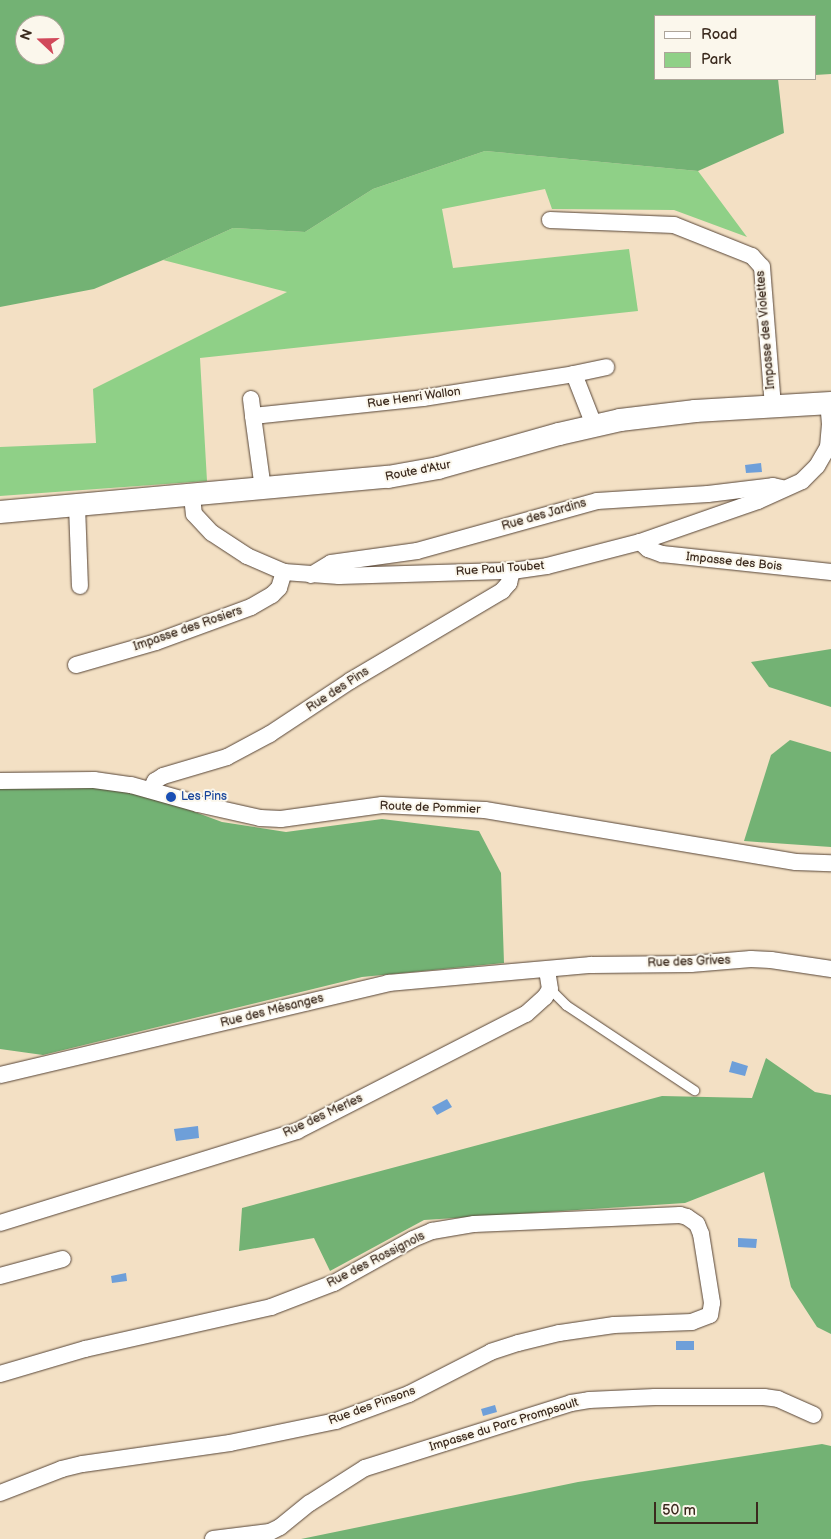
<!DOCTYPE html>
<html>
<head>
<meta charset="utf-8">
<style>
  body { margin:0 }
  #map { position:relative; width:831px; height:1539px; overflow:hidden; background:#f3e0c4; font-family:"Balsamiq Sans",sans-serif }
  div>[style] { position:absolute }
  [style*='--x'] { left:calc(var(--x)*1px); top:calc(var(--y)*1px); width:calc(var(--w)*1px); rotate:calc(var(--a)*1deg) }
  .green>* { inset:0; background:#8fd087 }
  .forest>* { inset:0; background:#73b274 }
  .water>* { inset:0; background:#6e9fd9 }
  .roads { filter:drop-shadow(0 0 1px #574537) drop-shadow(0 0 1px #574537) }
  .service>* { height:9px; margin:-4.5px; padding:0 4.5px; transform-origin:4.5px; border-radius:4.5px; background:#fff }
  .minor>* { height:16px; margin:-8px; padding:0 8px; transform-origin:8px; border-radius:8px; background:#fff }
  .secondary>* { height:22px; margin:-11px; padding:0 11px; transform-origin:11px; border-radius:11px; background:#fff }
  .dots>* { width:14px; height:14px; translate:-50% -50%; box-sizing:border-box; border:2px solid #fbf7ec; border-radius:50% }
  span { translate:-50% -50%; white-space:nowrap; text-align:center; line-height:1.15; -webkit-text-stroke:4px #fbf7ec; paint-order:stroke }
  .street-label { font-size:12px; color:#3b2a1e }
  .transit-label { font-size:12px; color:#164399 }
  .left { translate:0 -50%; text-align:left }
  .legend { position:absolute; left:654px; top:15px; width:162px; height:65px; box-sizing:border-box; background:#fbf7ec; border:1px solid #aea59a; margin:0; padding:6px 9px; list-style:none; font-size:15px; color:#3b2a1e }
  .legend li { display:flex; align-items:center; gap:10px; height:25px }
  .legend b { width:25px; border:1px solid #aea59a }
  .north { position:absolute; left:15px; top:15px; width:50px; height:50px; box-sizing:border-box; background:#fbf7ec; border:1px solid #aea59a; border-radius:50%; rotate:291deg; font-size:14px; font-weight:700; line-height:20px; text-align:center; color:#3b2a1e }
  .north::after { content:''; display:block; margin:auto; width:18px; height:22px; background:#d1495b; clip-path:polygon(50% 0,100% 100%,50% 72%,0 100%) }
  .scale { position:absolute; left:654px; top:1502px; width:104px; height:22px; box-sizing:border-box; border:2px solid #3b2a1e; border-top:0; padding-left:6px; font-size:15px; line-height:18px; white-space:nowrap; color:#3b2a1e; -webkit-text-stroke:4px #fbf7ec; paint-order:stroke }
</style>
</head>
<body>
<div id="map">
  <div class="green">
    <i style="clip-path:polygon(485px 151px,698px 171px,747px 237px,674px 210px,552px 209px,545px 189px,442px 209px,453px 268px,629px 249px,638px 311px,200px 358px,207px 481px,0 496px,0 447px,96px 443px,93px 389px,287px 292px,163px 260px,233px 228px,305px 232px,373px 189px)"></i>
  </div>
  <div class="forest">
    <i style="clip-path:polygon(evenodd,0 0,831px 0,831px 74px,815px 75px,815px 16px,655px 16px,655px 79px,778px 79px,784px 133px,698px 171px,485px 151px,373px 189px,305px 232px,233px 228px,163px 260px,94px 289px,0 307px,0 0,25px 25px,55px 25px,55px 55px,25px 55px,25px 25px)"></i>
    <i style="clip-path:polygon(831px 649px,831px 707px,769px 687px,751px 662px)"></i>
    <i style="clip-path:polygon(790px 740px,831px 752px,831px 847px,744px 841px,771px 755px)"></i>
    <i style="clip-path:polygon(83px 783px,138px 791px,222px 822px,286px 832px,382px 819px,479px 831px,501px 873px,504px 963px,362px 977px,43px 1055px,0 1049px,0 784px)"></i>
    <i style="clip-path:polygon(766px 1058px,815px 1092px,831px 1095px,831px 1334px,817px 1327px,791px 1287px,764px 1172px,685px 1203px,424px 1220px,330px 1271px,314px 1238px,239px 1251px,242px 1208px,662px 1096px,752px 1098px)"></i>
    <i style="clip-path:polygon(822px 1444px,831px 1446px,831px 1539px,301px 1539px,578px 1482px)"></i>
  </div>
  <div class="water">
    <i style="clip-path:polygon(761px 463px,762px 472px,746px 473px,745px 465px)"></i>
    <i style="clip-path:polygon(732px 1061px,748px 1066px,745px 1076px,729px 1072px)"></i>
    <i style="clip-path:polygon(447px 1099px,452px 1107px,437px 1115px,432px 1107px)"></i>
    <i style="clip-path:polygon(198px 1126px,199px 1138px,176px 1141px,174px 1129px)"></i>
    <i style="clip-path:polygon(738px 1238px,757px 1239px,756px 1248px,738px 1247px)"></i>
    <i style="clip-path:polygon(126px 1273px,127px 1281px,112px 1283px,111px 1276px)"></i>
    <i style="clip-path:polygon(676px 1341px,694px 1341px,694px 1350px,676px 1350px)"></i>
    <i style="clip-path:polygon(495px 1405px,497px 1412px,483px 1416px,481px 1409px)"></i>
  </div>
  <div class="roads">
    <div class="service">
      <i style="--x:550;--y:989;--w:23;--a:45"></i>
      <i style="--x:566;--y:1005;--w:154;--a:33.6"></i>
    </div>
    <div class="minor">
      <i style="--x:550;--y:220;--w:124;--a:2.3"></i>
      <i style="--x:674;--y:225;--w:84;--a:21.7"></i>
      <i style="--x:752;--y:256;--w:15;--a:48"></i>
      <i style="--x:762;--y:267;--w:139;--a:85.5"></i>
      <i style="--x:574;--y:374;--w:33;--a:-12"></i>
      <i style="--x:251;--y:399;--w:17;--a:83"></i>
      <i style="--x:263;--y:489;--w:74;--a:-97.8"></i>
      <i style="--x:253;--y:416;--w:171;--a:-6"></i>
      <i style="--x:423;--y:398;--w:153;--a:-9"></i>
      <i style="--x:574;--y:374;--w:55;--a:68.6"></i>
      <i style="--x:192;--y:496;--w:18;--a:84"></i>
      <i style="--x:194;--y:514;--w:26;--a:47"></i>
      <i style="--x:212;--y:533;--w:42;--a:33.3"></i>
      <i style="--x:247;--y:556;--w:40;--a:23.4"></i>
      <i style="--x:284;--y:572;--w:55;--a:4.2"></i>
      <i style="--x:339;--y:576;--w:173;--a:-1.7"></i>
      <i style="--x:512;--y:571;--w:35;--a:-8"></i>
      <i style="--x:547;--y:566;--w:96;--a:-14.5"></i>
      <i style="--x:640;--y:542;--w:125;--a:-19.2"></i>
      <i style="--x:758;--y:501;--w:48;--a:-24.4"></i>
      <i style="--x:802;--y:481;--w:21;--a:-45"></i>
      <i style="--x:817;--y:466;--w:22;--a:-60"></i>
      <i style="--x:828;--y:447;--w:23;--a:-85"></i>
      <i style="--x:830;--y:424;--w:21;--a:-95"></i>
      <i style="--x:77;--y:506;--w:80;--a:87.9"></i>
      <i style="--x:640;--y:542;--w:11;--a:41"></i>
      <i style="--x:648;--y:549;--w:15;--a:20"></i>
      <i style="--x:662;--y:554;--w:170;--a:6.1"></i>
      <i style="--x:311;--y:575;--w:23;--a:-31"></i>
      <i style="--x:331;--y:563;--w:87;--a:-7.9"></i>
      <i style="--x:417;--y:551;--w:187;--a:-15.5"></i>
      <i style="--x:597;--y:501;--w:111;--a:-3.6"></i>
      <i style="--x:708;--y:494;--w:65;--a:-7"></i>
      <i style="--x:773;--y:486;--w:9;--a:13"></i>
      <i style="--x:76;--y:665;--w:83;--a:-16"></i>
      <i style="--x:156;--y:642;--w:101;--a:-20.2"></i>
      <i style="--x:251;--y:607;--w:24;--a:-30"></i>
      <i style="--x:272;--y:595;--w:10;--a:-45"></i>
      <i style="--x:279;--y:588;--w:17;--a:-73"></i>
      <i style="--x:0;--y:781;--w:94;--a:-0.6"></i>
      <i style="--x:94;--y:780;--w:37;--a:8"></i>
      <i style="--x:131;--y:785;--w:70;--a:15.8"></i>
      <i style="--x:198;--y:804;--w:64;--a:12.7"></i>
      <i style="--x:260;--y:818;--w:21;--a:3"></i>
      <i style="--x:281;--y:819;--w:102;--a:-7.9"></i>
      <i style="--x:382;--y:805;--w:103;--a:2.8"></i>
      <i style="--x:485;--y:810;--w:315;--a:9.5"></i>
      <i style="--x:796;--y:862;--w:35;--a:2"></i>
      <i style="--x:151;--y:789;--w:9;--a:-63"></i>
      <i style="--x:155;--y:781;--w:9;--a:-32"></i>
      <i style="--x:163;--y:776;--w:67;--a:-16.5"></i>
      <i style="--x:227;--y:757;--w:49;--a:-28.1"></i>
      <i style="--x:270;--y:734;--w:96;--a:-33.5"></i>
      <i style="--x:350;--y:681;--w:177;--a:-30.6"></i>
      <i style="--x:502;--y:591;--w:11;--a:-49"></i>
      <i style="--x:509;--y:583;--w:12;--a:-76"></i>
      <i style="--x:0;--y:1075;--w:399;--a:-13.3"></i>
      <i style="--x:388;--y:983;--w:204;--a:-5.1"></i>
      <i style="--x:591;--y:965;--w:100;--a:-0.6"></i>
      <i style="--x:691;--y:964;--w:60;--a:-4.8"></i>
      <i style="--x:751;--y:959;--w:20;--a:3"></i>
      <i style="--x:771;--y:960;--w:61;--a:8.5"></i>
      <i style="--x:0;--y:1223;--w:311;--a:-17.2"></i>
      <i style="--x:297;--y:1131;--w:257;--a:-27.1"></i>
      <i style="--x:526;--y:1014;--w:25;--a:-42"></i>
      <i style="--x:545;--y:997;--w:9;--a:-58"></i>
      <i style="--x:550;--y:989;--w:18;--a:-99"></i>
      <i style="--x:0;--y:1276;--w:65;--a:-15.1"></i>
      <i style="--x:0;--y:1374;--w:89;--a:-16.4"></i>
      <i style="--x:85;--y:1349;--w:191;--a:-12.7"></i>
      <i style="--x:271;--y:1307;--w:67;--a:-20.9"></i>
      <i style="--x:334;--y:1283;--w:90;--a:-29.1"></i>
      <i style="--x:413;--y:1239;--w:21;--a:-23"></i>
      <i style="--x:432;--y:1231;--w:43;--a:-9.5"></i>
      <i style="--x:474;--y:1224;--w:206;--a:-2.5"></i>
      <i style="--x:680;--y:1215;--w:7;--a:16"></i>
      <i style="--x:687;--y:1217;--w:12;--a:35"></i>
      <i style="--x:697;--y:1224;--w:11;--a:68"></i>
      <i style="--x:701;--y:1234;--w:70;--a:80.9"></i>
      <i style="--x:712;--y:1303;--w:12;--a:99"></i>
      <i style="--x:710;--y:1315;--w:19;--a:159"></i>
      <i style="--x:692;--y:1322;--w:78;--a:177.8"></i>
      <i style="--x:614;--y:1325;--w:56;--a:171.7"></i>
      <i style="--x:559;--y:1333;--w:42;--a:166.3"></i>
      <i style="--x:518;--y:1343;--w:28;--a:162"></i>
      <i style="--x:491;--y:1352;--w:92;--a:152.9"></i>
      <i style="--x:409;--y:1394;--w:78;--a:159.7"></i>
      <i style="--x:336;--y:1421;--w:108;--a:168.3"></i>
      <i style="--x:230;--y:1443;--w:149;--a:171.9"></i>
      <i style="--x:82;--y:1464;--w:21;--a:166"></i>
      <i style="--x:62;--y:1469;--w:66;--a:158.8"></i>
      <i style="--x:213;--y:1539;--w:57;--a:-7"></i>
      <i style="--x:270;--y:1532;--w:11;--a:-27"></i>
      <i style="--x:280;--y:1527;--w:38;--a:-39"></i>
      <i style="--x:310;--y:1503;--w:65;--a:-32.5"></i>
      <i style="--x:365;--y:1468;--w:216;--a:-17.5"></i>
      <i style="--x:571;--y:1403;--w:18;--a:-9"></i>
      <i style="--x:589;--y:1400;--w:66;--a:-2.6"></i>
      <i style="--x:655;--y:1397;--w:109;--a:0"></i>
      <i style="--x:764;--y:1397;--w:14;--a:8"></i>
      <i style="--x:778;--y:1399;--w:39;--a:24"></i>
    </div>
    <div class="secondary">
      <i style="--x:0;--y:512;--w:390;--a:-5.2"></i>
      <i style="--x:388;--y:477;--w:51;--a:-10.2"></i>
      <i style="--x:438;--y:468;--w:126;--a:-15.7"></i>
      <i style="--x:559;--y:434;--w:63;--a:-12.9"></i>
      <i style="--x:620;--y:420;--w:76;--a:-6.8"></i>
      <i style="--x:695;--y:411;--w:136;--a:-3.4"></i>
    </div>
  </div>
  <div class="dots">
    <i style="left:171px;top:797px;background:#1a4fb4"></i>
  </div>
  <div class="street-label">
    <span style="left:766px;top:330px;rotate:-95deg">Impasse des Violettes</span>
    <span style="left:414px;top:398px;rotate:-8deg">Rue Henri Wallon</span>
    <span style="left:418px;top:471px;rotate:-11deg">Route d'Atur</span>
    <span style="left:544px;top:515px;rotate:-16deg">Rue des Jardins</span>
    <span style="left:734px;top:562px;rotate:6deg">Impasse des Bois</span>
    <span style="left:500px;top:569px;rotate:-4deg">Rue Paul Toubet</span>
    <span style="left:188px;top:629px;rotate:-19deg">Impasse des Rosiers</span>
    <span style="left:338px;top:690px;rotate:-33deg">Rue des Pins</span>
    <span style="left:430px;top:808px;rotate:2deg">Route de Pommier</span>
    <span style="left:689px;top:962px;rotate:-2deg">Rue des Grives</span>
    <span style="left:272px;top:1011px;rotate:-14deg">Rue des Mésanges</span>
    <span style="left:323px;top:1116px;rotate:-25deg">Rue des Merles</span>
    <span style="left:376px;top:1260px;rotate:-27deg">Rue des Rossignols</span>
    <span style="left:372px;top:1406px;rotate:-20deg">Rue des Pinsons</span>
    <span style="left:504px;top:1425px;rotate:-17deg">Impasse du Parc Prompsault</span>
  </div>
  <div class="transit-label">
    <span class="left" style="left:181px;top:797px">Les Pins</span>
  </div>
  <ul class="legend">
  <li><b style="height:6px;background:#fff"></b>Road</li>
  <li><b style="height:14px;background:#8fd087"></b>Park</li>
  </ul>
  <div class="north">N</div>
  <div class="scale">50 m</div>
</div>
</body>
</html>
